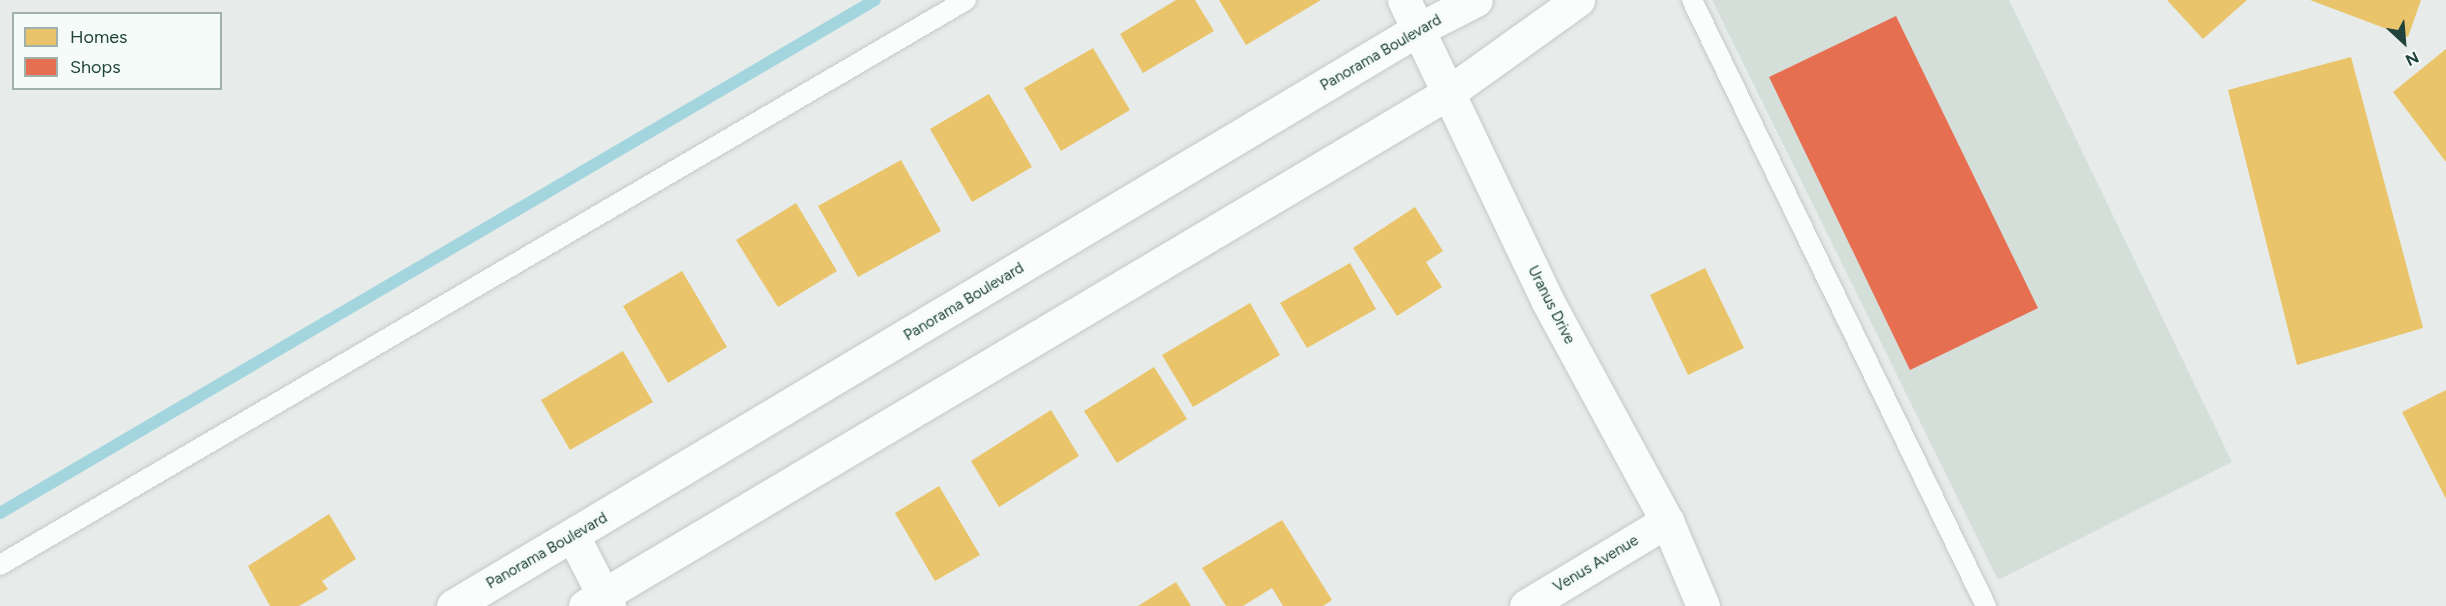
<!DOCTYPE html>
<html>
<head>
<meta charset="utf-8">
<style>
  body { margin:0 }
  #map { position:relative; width:2446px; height:606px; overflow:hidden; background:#e7ecea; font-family:Figtree,sans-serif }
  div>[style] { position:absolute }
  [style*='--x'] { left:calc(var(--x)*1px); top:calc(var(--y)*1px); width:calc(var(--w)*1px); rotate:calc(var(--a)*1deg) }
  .built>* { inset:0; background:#d4dfda }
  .homes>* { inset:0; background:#e9c46a }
  .shops>* { inset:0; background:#e76f51 }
  .stream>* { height:12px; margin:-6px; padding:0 6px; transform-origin:6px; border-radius:6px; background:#a3d5df }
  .roads { filter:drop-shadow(0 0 2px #c4c9c7) drop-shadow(0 0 2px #c4c9c7) }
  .lane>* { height:20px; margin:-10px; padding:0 10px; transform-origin:10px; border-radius:10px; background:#fbfcfc }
  .street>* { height:33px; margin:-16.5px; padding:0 16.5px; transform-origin:16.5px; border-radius:16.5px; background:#fbfcfc }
  .secondary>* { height:33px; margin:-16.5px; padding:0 16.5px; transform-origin:16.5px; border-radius:16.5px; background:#fbfcfc }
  span { translate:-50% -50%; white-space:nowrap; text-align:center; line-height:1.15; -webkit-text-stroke:6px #f5fbf8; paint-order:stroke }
  .street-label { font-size:15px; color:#21433b }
  .legend { position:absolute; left:12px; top:12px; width:210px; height:78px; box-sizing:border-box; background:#f5fbf8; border:2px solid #a0b1ac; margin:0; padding:8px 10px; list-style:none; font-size:18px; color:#21433b }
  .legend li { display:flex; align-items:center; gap:12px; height:30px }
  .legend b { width:30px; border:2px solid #a0b1ac }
  .north { position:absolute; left:2374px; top:12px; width:60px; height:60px; -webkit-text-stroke:4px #f5fbf8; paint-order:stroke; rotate:154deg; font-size:16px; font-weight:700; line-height:24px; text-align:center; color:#21433b }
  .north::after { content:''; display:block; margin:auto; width:21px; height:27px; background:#21433b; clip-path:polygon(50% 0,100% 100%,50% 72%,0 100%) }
</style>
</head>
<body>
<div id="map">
  <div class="built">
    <i style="clip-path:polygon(1712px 0,2009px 0,2232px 462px,1998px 580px)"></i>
  </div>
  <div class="homes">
    <i style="clip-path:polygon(1176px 0,1195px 0,1214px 31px,1143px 73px,1120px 34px)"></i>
    <i style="clip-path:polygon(1219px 0,1321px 0,1246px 45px)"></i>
    <i style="clip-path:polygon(2167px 0,2247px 0,2203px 39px)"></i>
    <i style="clip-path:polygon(2310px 0,2421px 0,2408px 37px)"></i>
    <i style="clip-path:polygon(1093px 48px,1130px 110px,1061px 151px,1024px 88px)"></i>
    <i style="clip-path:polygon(2446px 49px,2446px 162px,2393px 92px)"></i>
    <i style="clip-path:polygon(2351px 57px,2423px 328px,2297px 365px,2228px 90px)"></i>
    <i style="clip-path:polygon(989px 94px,1032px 167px,972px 202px,930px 129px)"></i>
    <i style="clip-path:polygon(901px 160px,941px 231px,858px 277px,818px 206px)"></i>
    <i style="clip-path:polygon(796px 203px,837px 271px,778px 307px,736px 240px)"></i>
    <i style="clip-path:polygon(1415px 207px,1443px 251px,1426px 262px,1442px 287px,1397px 316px,1353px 248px)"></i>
    <i style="clip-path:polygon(1350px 263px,1376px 309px,1307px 348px,1280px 303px)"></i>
    <i style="clip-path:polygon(1705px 268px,1744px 348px,1688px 375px,1650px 295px)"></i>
    <i style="clip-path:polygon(682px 271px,727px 347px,668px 383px,623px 306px)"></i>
    <i style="clip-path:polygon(1250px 303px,1280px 355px,1193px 407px,1162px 355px)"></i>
    <i style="clip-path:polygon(623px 351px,653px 402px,570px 450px,541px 400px)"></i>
    <i style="clip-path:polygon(1154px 367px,1187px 419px,1117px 463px,1084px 411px)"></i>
    <i style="clip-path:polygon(2446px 390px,2446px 499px,2402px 412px)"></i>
    <i style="clip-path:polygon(1051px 410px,1079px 456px,999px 507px,971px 461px)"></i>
    <i style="clip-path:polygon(939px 486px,980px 555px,935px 581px,895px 513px)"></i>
    <i style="clip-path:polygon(329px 514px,356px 559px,322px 581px,328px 589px,299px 606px,270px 606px,248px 566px)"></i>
    <i style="clip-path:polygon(1282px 520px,1332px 600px,1323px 606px,1283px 606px,1272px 588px,1243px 606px,1226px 606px,1202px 568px)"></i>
    <i style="clip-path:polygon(1176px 582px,1191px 606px,1138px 606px)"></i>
  </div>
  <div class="shops">
    <i style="clip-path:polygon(1896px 16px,2038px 308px,1910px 370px,1769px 77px)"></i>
  </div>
  <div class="stream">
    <i style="--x:0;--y:513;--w:1014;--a:-30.38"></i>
  </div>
  <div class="roads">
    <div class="lane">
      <i style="--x:1692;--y:0;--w:674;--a:64.12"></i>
      <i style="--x:0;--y:565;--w:1119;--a:-30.32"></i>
    </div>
    <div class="street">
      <i style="--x:1404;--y:0;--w:335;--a:64.5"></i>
      <i style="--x:1548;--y:302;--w:249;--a:61.5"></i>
      <i style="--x:1667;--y:521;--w:92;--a:67"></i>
      <i style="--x:573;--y:536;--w:79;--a:62.8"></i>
      <i style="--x:1526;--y:606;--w:165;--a:-31.1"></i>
    </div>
    <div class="secondary">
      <i style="--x:453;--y:606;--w:1123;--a:-30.86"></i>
      <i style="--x:1417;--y:30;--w:66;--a:-27"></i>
      <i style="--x:585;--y:606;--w:1004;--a:-30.73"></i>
      <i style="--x:1448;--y:93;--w:160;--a:-35.6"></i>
    </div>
  </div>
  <div class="street-label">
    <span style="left:1381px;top:53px;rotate:-30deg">Panorama Boulevard</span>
    <span style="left:964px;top:302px;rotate:-31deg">Panorama Boulevard</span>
    <span style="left:1551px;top:305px;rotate:63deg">Uranus Drive</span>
    <span style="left:547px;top:551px;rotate:-30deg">Panorama Boulevard</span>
    <span style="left:1596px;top:564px;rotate:-31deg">Venus Avenue</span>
  </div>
  <ul class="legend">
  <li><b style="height:16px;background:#e9c46a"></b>Homes</li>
  <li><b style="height:16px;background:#e76f51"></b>Shops</li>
  </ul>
  <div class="north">N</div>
</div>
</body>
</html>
